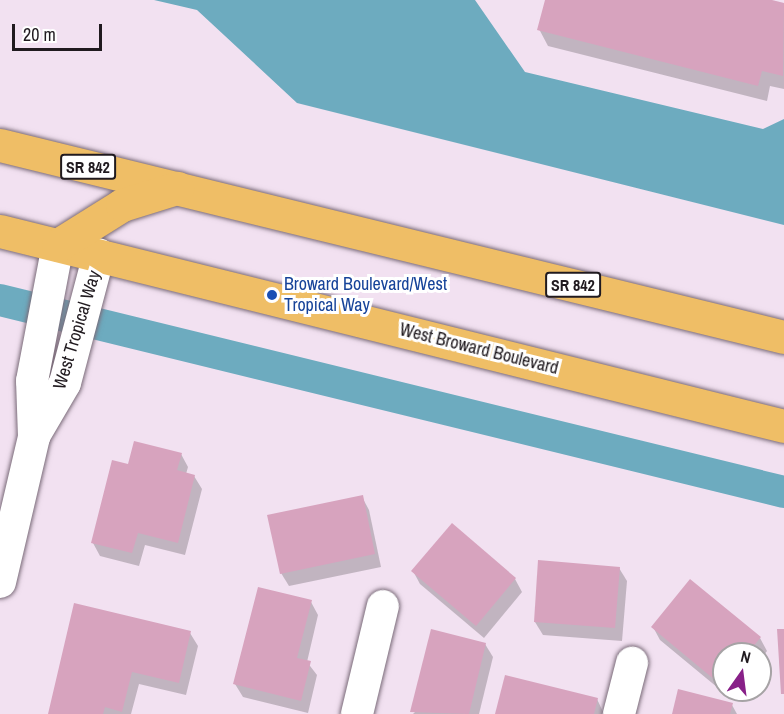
<!DOCTYPE html>
<html>
<head>
<meta charset="utf-8">
<style>
  body { margin:0 }
  #map { position:relative; width:784px; height:714px; overflow:hidden; background:#f2e1f1; font-family:"Archivo Narrow",sans-serif }
  div>[style] { position:absolute }
  [style*='--x'] { left:calc(var(--x)*1px); top:calc(var(--y)*1px); width:calc(var(--w)*1px); rotate:calc(var(--a)*1deg) }
  .water>* { inset:0; background:#6dabbf }
  .shadow>* { inset:0; background:#0003 }
  .canal>* { height:32px; margin:-16px; padding:0 16px; transform-origin:16px; border-radius:16px; background:#6dabbf }
  .building>* { inset:0; background:#d7a3be }
  .roads { filter:drop-shadow(0 0 2px #7a6b79) drop-shadow(0 0 2px #7a6b79) }
  .minor>* { height:32px; margin:-16px; padding:0 16px; transform-origin:16px; border-radius:16px; background:#fff }
  .primary>* { height:33px; margin:-16.5px; padding:0 16.5px; transform-origin:16.5px; border-radius:16.5px; background:#efbe66 }
  .dots>* { width:16px; height:16px; translate:-50% -50%; box-sizing:border-box; border:3px solid #fff; border-radius:50% }
  span { translate:-50% -50%; white-space:nowrap; text-align:center; line-height:1.15; -webkit-text-stroke:6px #fff; paint-order:stroke }
  .shield-label span { padding:2px 4px; background:#fff; border:2px solid; border-radius:4px; -webkit-text-stroke-width:0 }
  .shield-label { font-size:16px; color:#201a1f; font-weight:700 }
  .transit-label { font-size:18px; color:#164399 }
  .left { translate:0 -50%; text-align:left }
  .street-label { font-size:18px; color:#201a1f }
  .north { position:absolute; left:712px; top:642px; width:60px; height:60px; box-sizing:border-box; background:#fff; border:2px solid #a6a3a5; border-radius:50%; rotate:14deg; font-size:16px; font-weight:700; line-height:24px; text-align:center; color:#201a1f }
  .north::after { content:''; display:block; margin:auto; width:21px; height:27px; background:#882088; clip-path:polygon(50% 0,100% 100%,50% 72%,0 100%) }
  .scale { position:absolute; left:12px; top:24px; width:90px; height:27px; box-sizing:border-box; border:3px solid #201a1f; border-top:0; padding-left:8px; font-size:18px; line-height:21px; white-space:nowrap; color:#201a1f; -webkit-text-stroke:4px #fff; paint-order:stroke }
</style>
</head>
<body>
<div id="map">
  <div class="water">
    <i style="clip-path:polygon(154px 0,475px 0,525px 72px,763px 129px,784px 119px,784px 225px,297px 103px,197px 10px)"></i>
  </div>
  <div class="shadow">
    <i style="clip-path:polygon(546px 0,766px 0,784px 5px,784px 89px,770px 86px,767px 101px,548px 46px,539px 29px)"></i>
    <i style="clip-path:polygon(181px 454px,188px 467px,186px 474px,194px 476px,202px 489px,185px 555px,145px 545px,139px 566px,100px 556px,93px 543px,129px 466px)"></i>
    <i style="clip-path:polygon(362px 497px,369px 510px,381px 567px,289px 586px,281px 573px)"></i>
    <i style="clip-path:polygon(619px 568px,627px 581px,622px 641px,543px 635px,535px 622px)"></i>
    <i style="clip-path:polygon(413px 571px,515px 579px,522px 592px,484px 638px,420px 584px)"></i>
    <i style="clip-path:polygon(311px 602px,318px 615px,307px 662px,317px 675px,308px 713px,243px 697px,235px 684px)"></i>
    <i style="clip-path:polygon(653px 627px,760px 638px,767px 651px,760px 660px,760px 654px,724px 654px,724px 690px,735px 690px,729px 697px,660px 640px)"></i>
    <i style="clip-path:polygon(190px 633px,198px 646px,186px 695px,139px 684px,131px 714px,49px 714px)"></i>
    <i style="clip-path:polygon(485px 644px,493px 657px,479px 714px,413px 714px)"></i>
    <i style="clip-path:polygon(597px 699px,604px 714px,496px 714px)"></i>
    <i style="clip-path:polygon(732px 705px,737px 714px,673px 714px)"></i>
  </div>
  <div class="canal">
    <i style="--x:0;--y:300;--w:807;--a:13.76"></i>
  </div>
  <div class="building">
    <i style="clip-path:polygon(545px 0,772px 0,784px 3px,783px 76px,762px 71px,758px 86px,537px 30px)"></i>
    <i style="clip-path:polygon(134px 441px,182px 453px,177px 470px,195px 475px,178px 543px,138px 533px,132px 553px,91px 543px,112px 460px,128px 464px)"></i>
    <i style="clip-path:polygon(363px 495px,375px 554px,280px 574px,267px 515px)"></i>
    <i style="clip-path:polygon(452px 523px,516px 578px,476px 626px,411px 571px)"></i>
    <i style="clip-path:polygon(538px 560px,620px 567px,615px 628px,534px 622px)"></i>
    <i style="clip-path:polygon(690px 579px,761px 637px,747px 654px,724px 654px,721px 685px,651px 627px)"></i>
    <i style="clip-path:polygon(258px 587px,312px 600px,297px 658px,311px 661px,301px 701px,233px 684px)"></i>
    <i style="clip-path:polygon(74px 603px,191px 631px,179px 683px,132px 672px,122px 712px,105px 707px,103px 714px,48px 714px)"></i>
    <i style="clip-path:polygon(431px 629px,486px 643px,469px 714px,410px 712px)"></i>
    <i style="clip-path:polygon(777px 629px,784px 629px,784px 694px,781px 694px)"></i>
    <i style="clip-path:polygon(505px 675px,598px 698px,594px 714px,495px 714px)"></i>
    <i style="clip-path:polygon(678px 689px,733px 703px,730px 714px,672px 714px)"></i>
  </div>
  <div class="roads">
    <div class="minor">
      <i style="--x:34;--y:436;--w:61;--a:-59.7"></i>
      <i style="--x:65;--y:383;--w:133;--a:-75.2"></i>
      <i style="--x:0;--y:582;--w:149;--a:-76.8"></i>
      <i style="--x:34;--y:437;--w:56;--a:-92"></i>
      <i style="--x:32;--y:381;--w:138;--a:-79.2"></i>
      <i style="--x:357;--y:714;--w:111;--a:-76.5"></i>
      <i style="--x:619;--y:714;--w:53;--a:-75.7"></i>
    </div>
    <div class="primary">
      <i style="--x:0;--y:145;--w:807;--a:13.76"></i>
      <i style="--x:0;--y:231;--w:808;--a:13.97"></i>
      <i style="--x:58;--y:245;--w:75;--a:-32"></i>
      <i style="--x:122;--y:205;--w:58;--a:-17.2"></i>
    </div>
  </div>
  <div class="dots">
    <i style="left:272px;top:295px;background:#1a4fb4"></i>
  </div>
  <div class="shield-label">
    <span style="left:88px;top:167px">SR 842</span>
    <span style="left:573px;top:285px">SR 842</span>
  </div>
  <div class="transit-label">
    <span class="left" style="left:284px;top:295px">Broward Boulevard/West<br>Tropical Way</span>
  </div>
  <div class="street-label">
    <span style="left:77px;top:330px;rotate:-73deg">West Tropical Way</span>
    <span style="left:479px;top:349px;rotate:14deg">West Broward Boulevard</span>
  </div>
  <div class="north">N</div>
  <div class="scale">20 m</div>
</div>
</body>
</html>
